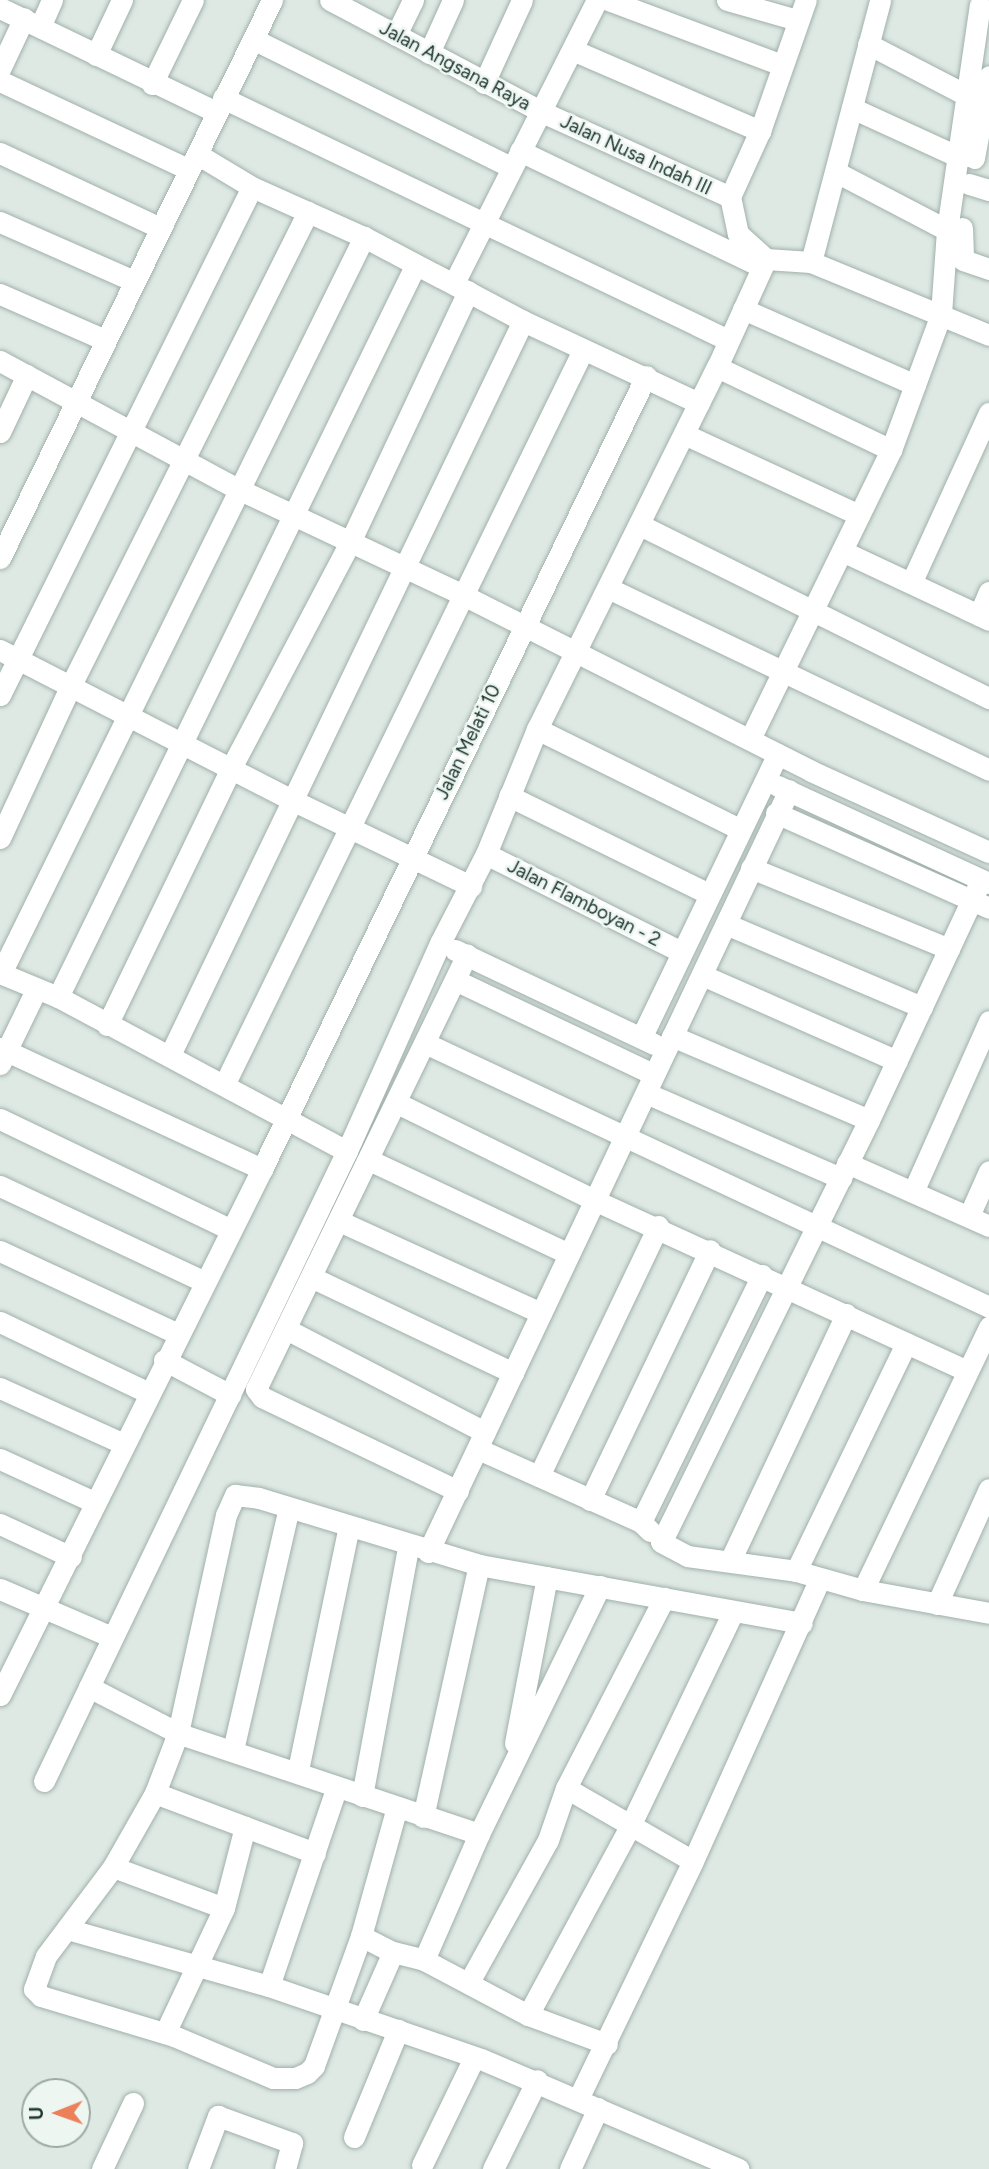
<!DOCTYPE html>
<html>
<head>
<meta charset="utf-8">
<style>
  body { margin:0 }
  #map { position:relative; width:989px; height:2169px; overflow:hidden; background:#dee9e4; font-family:Figtree,sans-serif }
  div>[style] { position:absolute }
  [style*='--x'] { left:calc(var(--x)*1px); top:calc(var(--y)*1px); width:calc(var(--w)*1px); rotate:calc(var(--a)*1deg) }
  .roads { filter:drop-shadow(0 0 2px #a1b0ab) drop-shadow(0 0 2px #a1b0ab) }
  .minor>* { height:21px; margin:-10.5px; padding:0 10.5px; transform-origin:10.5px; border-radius:10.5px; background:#fff }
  span { translate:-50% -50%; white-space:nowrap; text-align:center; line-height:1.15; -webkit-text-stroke:5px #eef6f2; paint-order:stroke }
  .street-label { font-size:19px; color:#203832 }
  .north { position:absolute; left:21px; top:2078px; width:70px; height:70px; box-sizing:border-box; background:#eef6f2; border:2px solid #9caaa5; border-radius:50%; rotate:269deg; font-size:19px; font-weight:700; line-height:28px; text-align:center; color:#203832 }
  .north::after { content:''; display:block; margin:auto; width:24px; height:32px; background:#eb805a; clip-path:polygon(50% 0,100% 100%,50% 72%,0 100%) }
</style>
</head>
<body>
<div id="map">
  <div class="roads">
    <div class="minor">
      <i style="--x:330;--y:0;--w:240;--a:27.8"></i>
      <i style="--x:542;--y:112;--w:206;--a:24.3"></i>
      <i style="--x:608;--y:0;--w:186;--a:20.5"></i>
      <i style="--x:727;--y:0;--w:73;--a:15.9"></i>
      <i style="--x:0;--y:8;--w:240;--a:25.7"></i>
      <i style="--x:40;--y:27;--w:30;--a:-66"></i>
      <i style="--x:396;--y:35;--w:39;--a:-64"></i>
      <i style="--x:253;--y:39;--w:288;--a:26.4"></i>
      <i style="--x:868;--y:44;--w:113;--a:27.5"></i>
      <i style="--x:575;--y:51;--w:202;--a:23.4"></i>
      <i style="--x:429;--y:53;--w:58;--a:-65.6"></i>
      <i style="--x:96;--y:55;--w:61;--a:-64.7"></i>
      <i style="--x:0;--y:69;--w:56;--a:-64.8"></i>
      <i style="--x:0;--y:81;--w:208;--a:25.1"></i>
      <i style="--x:484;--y:83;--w:91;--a:-65.4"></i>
      <i style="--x:152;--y:84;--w:93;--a:-64"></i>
      <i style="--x:223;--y:98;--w:560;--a:25.6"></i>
      <i style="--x:852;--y:108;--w:120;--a:24.6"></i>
      <i style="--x:520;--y:151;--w:268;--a:25.6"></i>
      <i style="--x:0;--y:153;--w:177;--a:25.1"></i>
      <i style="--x:197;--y:154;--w:64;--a:31"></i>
      <i style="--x:252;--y:187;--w:123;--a:24.1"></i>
      <i style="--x:364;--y:237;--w:180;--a:27.8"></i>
      <i style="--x:523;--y:321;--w:194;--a:25"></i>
      <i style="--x:974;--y:158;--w:83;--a:-79.6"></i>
      <i style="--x:836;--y:172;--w:125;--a:27.6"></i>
      <i style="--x:969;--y:184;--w:21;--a:17"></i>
      <i style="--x:0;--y:222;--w:146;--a:23.8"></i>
      <i style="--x:962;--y:228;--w:32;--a:88"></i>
      <i style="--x:963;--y:260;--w:28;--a:19"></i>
      <i style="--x:766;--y:259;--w:45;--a:3.8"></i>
      <i style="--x:811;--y:262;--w:192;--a:22.3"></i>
      <i style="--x:811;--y:262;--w:271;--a:-75.2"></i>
      <i style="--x:454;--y:283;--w:317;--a:-63.2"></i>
      <i style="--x:0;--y:294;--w:115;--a:23.7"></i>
      <i style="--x:743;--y:309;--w:188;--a:23.8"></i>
      <i style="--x:0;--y:361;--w:270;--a:28.3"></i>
      <i style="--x:238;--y:489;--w:251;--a:25.2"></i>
      <i style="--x:465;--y:596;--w:388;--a:26.8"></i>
      <i style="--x:811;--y:771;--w:196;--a:24.5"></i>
      <i style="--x:717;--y:367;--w:193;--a:25.5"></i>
      <i style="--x:0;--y:432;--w:63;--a:-64.7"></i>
      <i style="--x:684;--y:434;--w:193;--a:24.8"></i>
      <i style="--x:640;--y:525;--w:390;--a:26.4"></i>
      <i style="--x:842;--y:551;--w:162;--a:25.1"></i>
      <i style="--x:0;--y:558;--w:621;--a:-64.01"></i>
      <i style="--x:912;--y:581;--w:185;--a:-65.4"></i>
      <i style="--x:608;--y:588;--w:422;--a:25.5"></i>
      <i style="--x:979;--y:615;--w:25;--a:-67"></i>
      <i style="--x:0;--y:650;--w:328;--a:27.2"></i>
      <i style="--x:292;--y:800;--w:199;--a:25.7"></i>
      <i style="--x:0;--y:695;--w:567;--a:-63.62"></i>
      <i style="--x:537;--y:729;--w:225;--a:26.3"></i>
      <i style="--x:751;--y:737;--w:319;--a:-64"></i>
      <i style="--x:891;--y:450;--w:145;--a:-69.8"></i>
      <i style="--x:941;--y:314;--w:84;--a:-85.9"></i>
      <i style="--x:947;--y:230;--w:227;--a:-81.7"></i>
      <i style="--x:778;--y:786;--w:232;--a:24.7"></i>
      <i style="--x:509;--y:796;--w:223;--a:26.1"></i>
      <i style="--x:776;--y:813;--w:233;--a:24"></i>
      <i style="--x:0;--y:838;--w:171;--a:-65.1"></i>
      <i style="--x:72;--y:683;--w:527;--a:-63.39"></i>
      <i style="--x:486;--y:854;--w:219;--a:26.6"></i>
      <i style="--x:751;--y:868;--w:214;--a:22.2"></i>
      <i style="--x:981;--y:880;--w:265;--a:115"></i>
      <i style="--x:869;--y:1120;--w:470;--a:116.2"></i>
      <i style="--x:661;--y:1542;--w:30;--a:28"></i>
      <i style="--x:687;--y:1556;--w:110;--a:7.8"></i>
      <i style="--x:796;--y:1571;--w:70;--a:15.8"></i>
      <i style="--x:863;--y:1590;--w:128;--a:10.3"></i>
      <i style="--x:726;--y:924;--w:213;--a:23"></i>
      <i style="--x:455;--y:950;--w:220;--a:25.3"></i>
      <i style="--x:0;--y:973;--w:63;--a:22.5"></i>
      <i style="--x:58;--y:997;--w:327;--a:28.1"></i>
      <i style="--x:1;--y:973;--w:821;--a:-63.75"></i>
      <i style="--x:702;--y:975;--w:213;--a:23.8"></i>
      <i style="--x:455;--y:980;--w:219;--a:25.4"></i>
      <i style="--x:58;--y:997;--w:814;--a:-63.97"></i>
      <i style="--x:107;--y:1025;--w:285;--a:-64.2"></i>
      <i style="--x:231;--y:768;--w:258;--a:-62.2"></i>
      <i style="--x:351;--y:540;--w:275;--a:-64.8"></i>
      <i style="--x:642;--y:1036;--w:313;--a:-64.3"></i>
      <i style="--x:672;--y:1036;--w:214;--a:23.1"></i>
      <i style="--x:425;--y:1043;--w:623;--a:25.08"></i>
      <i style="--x:0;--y:1048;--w:289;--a:24.8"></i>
      <i style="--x:170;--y:1055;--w:814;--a:-64.32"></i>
      <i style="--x:0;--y:1064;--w:82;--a:-64.1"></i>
      <i style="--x:225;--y:1083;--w:816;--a:-63.97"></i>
      <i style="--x:646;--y:1093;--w:213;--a:23.6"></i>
      <i style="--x:397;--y:1103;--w:220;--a:26.2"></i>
      <i style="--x:594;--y:1200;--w:410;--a:24.6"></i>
      <i style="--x:0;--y:1119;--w:255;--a:25.6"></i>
      <i style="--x:369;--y:1160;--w:221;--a:25.2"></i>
      <i style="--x:847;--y:1163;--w:155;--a:23.9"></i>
      <i style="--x:0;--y:1186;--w:224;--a:25.1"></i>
      <i style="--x:913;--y:1192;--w:187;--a:-66"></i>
      <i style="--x:969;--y:1216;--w:49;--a:-66"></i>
      <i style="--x:339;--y:1221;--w:222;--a:24.5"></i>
      <i style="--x:0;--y:1251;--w:196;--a:25"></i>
      <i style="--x:311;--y:1277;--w:224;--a:25.4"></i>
      <i style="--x:0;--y:1322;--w:165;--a:25.5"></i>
      <i style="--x:286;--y:1329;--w:224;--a:27.4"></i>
      <i style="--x:164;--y:1360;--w:75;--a:27.9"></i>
      <i style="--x:0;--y:1388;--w:136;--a:24.3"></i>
      <i style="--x:478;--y:1449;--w:179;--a:24.1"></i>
      <i style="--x:641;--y:1522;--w:13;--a:45"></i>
      <i style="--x:0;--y:1459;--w:103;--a:24.6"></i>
      <i style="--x:539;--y:1476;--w:277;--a:-64.5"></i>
      <i style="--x:458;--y:1491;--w:217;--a:-154.4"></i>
      <i style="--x:262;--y:1397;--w:10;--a:-127"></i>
      <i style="--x:256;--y:1389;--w:483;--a:-64.1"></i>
      <i style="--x:590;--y:1500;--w:277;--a:-64.4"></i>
      <i style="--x:641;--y:1522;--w:275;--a:-63.9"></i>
      <i style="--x:0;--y:1524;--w:78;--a:24.9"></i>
      <i style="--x:428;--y:1552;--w:843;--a:-64.65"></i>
      <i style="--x:730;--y:1561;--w:273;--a:-64.8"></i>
      <i style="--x:796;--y:1571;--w:253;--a:-64.2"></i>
      <i style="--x:0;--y:1589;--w:122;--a:23.2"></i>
      <i style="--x:863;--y:1590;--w:292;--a:-64.4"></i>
      <i style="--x:937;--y:1604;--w:126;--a:-65.7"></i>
      <i style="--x:0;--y:1695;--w:588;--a:-63.52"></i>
      <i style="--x:262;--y:1169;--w:881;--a:-64.16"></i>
      <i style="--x:515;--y:1743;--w:169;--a:-79.1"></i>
      <i style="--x:233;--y:1750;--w:248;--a:-77"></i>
      <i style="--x:298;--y:1770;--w:249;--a:-78.2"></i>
      <i style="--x:44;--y:1781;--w:104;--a:-64.4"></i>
      <i style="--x:566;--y:1788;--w:214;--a:-62.7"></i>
      <i style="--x:155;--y:1793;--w:171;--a:20.6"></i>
      <i style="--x:362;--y:1796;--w:253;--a:-79.5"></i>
      <i style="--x:397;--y:1807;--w:134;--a:105.6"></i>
      <i style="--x:361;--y:1936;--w:138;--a:109.9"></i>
      <i style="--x:314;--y:2066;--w:10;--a:135"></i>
      <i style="--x:307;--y:2073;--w:13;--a:157"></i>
      <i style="--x:295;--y:2078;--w:22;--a:180"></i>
      <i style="--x:273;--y:2078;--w:108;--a:-157"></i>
      <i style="--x:174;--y:2036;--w:139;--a:-163.3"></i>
      <i style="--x:41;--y:1996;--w:10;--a:-135"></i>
      <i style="--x:34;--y:1989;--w:35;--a:-70"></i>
      <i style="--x:46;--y:1956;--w:111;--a:-53"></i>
      <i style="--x:113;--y:1867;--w:85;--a:-60.4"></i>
      <i style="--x:155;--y:1793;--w:64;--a:-69"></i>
      <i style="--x:178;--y:1733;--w:223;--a:-77.6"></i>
      <i style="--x:226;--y:1515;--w:22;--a:-66"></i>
      <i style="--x:235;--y:1495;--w:24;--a:7"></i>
      <i style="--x:259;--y:1498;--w:230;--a:16.9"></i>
      <i style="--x:479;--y:1565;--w:328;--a:10.2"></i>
      <i style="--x:423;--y:1817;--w:258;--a:-77.5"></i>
      <i style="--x:479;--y:1834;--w:317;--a:-161.5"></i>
      <i style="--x:178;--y:1733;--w:100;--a:-152.7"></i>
      <i style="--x:89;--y:1687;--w:595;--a:-64.3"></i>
      <i style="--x:347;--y:1151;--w:228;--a:-65.9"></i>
      <i style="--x:440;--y:943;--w:100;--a:-62.7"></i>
      <i style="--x:486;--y:854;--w:135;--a:-67.8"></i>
      <i style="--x:537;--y:729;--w:404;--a:-63.6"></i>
      <i style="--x:717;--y:367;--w:119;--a:-65.6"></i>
      <i style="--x:766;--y:259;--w:38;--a:-138"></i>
      <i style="--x:738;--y:234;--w:38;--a:-102"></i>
      <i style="--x:730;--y:197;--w:72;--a:-65.6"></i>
      <i style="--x:760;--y:131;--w:139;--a:-70.7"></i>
      <i style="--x:113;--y:1867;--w:118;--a:20.3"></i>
      <i style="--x:67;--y:1929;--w:210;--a:15.8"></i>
      <i style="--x:269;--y:1986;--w:224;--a:19"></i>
      <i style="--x:481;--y:2059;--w:280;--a:23.1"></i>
      <i style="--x:361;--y:1936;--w:36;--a:27"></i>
      <i style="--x:393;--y:1952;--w:32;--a:14"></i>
      <i style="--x:424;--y:1960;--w:118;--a:27.9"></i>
      <i style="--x:528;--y:2015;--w:84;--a:20.2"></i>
      <i style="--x:424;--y:1960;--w:137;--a:-66.4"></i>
      <i style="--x:479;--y:1834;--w:276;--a:-64"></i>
      <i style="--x:469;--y:1982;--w:162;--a:-60.9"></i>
      <i style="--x:548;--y:1840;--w:55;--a:-70.9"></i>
      <i style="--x:566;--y:1788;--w:146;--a:29.9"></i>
      <i style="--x:269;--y:1986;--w:208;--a:-71.2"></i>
      <i style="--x:528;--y:2015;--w:215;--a:-61.6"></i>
      <i style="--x:630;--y:1826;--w:237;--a:-64.3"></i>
      <i style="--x:363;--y:2020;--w:74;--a:-66.2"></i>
      <i style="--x:165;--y:2033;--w:138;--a:-64.7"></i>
      <i style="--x:224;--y:1908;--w:84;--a:-75.5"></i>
      <i style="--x:578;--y:2099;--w:264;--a:-64.2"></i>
      <i style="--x:693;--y:1861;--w:309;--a:-65.8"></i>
      <i style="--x:354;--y:2137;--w:116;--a:-67.6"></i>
      <i style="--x:422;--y:2165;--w:119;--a:-64.1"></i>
      <i style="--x:102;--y:2169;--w:73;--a:-64.8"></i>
      <i style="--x:198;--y:2169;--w:57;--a:-69.3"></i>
      <i style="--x:218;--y:2116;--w:79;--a:20"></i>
      <i style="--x:292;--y:2143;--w:27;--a:105"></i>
      <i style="--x:493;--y:2169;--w:99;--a:-63.7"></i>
      <i style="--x:570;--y:2169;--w:67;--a:-65.3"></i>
    </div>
  </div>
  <div class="street-label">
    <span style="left:455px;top:66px;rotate:28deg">Jalan Angsana Raya</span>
    <span style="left:636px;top:155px;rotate:25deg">Jalan Nusa Indah III</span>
    <span style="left:468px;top:742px;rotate:-64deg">Jalan Melati 10</span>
    <span style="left:584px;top:903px;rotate:27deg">Jalan Flamboyan - 2</span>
  </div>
  <div class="north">U</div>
</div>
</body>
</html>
